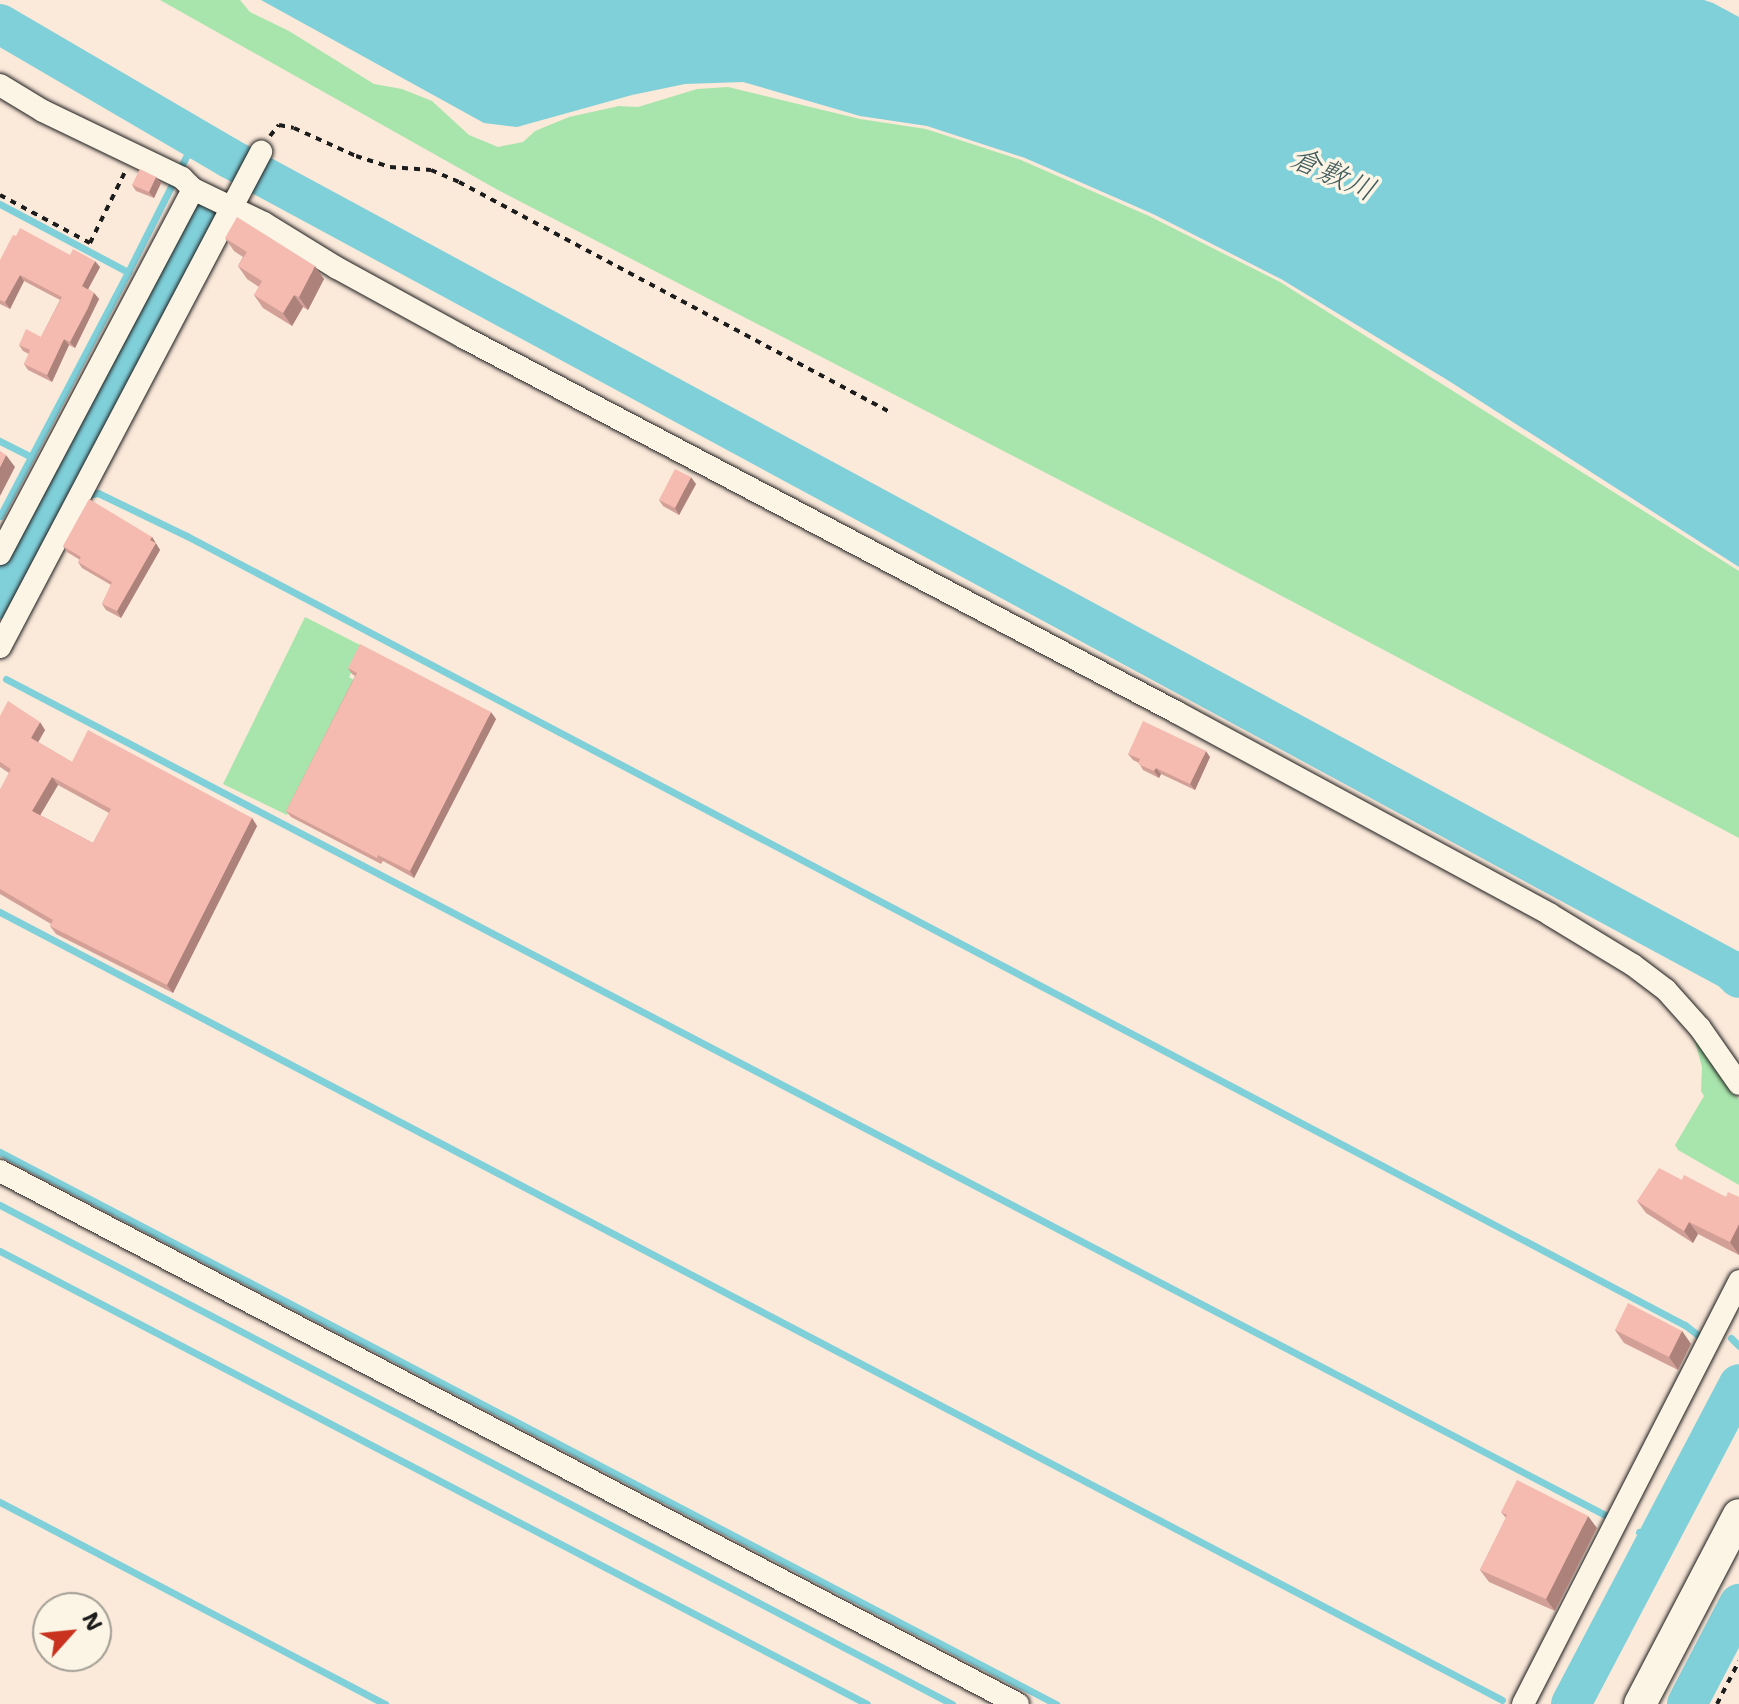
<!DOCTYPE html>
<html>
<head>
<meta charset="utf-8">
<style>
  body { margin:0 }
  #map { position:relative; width:1739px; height:1704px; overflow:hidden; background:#fbe9da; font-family:"Shantell Sans","Klee One",sans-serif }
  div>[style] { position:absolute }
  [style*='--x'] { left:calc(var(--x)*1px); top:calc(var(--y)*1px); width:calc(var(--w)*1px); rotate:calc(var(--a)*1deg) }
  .green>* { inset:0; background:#a8e5ac }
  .water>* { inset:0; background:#80d0da }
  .stream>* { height:7px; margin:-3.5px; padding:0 3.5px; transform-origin:3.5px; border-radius:3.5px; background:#80d0da }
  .river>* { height:40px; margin:-20px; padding:0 20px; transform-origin:20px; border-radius:20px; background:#80d0da }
  .path>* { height:4px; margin-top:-2px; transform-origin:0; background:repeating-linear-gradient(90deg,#1c1c1c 0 6px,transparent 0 12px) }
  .roads { filter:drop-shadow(0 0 2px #1c1c1c) drop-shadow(0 0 2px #1c1c1c) }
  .street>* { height:22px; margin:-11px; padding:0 11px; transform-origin:11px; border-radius:11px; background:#fcf5e5 }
  .secondary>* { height:32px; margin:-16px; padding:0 16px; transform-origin:16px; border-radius:16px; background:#fcf5e5 }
  .wall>* { inset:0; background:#d3a097 }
  .shaded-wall>* { inset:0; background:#ac827b }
  .building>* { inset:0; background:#f5bab0 }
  span { translate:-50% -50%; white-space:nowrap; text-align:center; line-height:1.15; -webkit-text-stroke:7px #fcf5e5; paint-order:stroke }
  .water-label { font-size:30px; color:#3f5b5e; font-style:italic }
  .north { position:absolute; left:32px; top:1592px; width:80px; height:80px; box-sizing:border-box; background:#fcf5e5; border:2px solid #a29e95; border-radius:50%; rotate:63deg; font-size:22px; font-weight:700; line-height:32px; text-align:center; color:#1c1c1c }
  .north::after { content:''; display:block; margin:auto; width:28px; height:36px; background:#c8321e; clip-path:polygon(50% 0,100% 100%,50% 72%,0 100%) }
</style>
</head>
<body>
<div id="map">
  <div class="green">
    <i style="clip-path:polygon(160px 0,240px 0,250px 12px,289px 31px,374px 84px,402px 89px,432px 101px,469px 135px,498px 147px,523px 142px,535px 131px,569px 117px,619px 106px,638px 107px,697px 89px,728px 87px,860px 119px,926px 129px,1021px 160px,1149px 216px,1280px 282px,1739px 571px,1739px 838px,1193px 549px,498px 190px)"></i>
    <i style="clip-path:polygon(305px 617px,364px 647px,349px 677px,354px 680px,287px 815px,223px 784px)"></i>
    <i style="clip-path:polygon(1694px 1038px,1711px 1055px,1739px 1100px,1739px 1185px,1678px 1150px,1675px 1145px,1704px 1096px,1701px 1091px,1702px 1067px)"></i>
  </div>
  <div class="water">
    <i style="clip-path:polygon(261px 0,1704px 0,1713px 3px,1739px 17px,1739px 567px,1449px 381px,1281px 279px,1153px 214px,1025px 158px,927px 126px,860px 116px,743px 82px,685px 84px,632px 95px,517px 127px,484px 123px)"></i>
  </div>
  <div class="stream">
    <i style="--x:0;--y:204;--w:145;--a:28"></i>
    <i style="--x:128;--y:272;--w:149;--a:-63.3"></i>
    <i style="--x:0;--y:441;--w:34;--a:27"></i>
    <i style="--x:66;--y:473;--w:19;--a:58"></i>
    <i style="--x:93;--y:494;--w:5;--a:-11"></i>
    <i style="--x:98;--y:493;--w:99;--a:25.8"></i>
    <i style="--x:187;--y:536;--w:1693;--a:27.78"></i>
    <i style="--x:1685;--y:1325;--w:18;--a:38"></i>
    <i style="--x:0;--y:516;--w:276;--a:-62.3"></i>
    <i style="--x:6;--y:679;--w:1807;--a:27.6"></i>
    <i style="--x:0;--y:912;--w:1696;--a:27.68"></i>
    <i style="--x:0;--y:1152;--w:1192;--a:27.6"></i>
    <i style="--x:0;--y:1205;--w:1075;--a:27.66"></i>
    <i style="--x:0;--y:1251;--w:978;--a:27.59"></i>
    <i style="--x:1731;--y:1338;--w:11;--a:45"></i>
    <i style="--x:0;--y:1502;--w:435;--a:27.7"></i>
    <i style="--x:1639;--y:1532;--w:20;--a:27"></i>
  </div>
  <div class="river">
    <i style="--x:0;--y:24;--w:265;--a:30.3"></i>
    <i style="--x:229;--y:158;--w:1707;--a:28.4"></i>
    <i style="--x:1731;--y:970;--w:11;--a:45"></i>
    <i style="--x:0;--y:599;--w:441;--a:-62.6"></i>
    <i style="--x:1571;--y:1704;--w:361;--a:-62.3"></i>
    <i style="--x:1687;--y:1704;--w:113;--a:-62.5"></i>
  </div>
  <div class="path">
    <i style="--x:270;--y:136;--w:14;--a:-51"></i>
    <i style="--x:279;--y:125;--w:15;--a:11"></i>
    <i style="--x:294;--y:128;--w:68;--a:24.3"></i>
    <i style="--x:356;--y:156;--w:36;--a:18"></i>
    <i style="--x:390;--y:167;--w:41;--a:4.2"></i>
    <i style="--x:431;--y:170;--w:30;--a:23"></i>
    <i style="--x:459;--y:182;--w:491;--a:28.1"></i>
    <i style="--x:0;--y:195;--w:102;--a:28.1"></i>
    <i style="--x:90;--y:243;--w:79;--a:-63.8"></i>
    <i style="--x:1717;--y:1704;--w:48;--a:-62.9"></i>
  </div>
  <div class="roads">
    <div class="street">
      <i style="--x:0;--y:85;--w:50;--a:31.2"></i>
      <i style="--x:43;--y:111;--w:154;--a:25.7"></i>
      <i style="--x:182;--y:178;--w:16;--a:45"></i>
      <i style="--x:193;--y:189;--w:79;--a:25.6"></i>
      <i style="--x:264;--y:223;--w:86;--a:31.7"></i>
      <i style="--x:337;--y:268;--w:144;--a:28.7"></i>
      <i style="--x:463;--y:337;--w:806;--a:27.74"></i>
      <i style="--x:1176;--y:712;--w:424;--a:28.4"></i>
      <i style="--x:1549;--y:914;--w:98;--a:31.3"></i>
      <i style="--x:1633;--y:965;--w:41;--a:37.1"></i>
      <i style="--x:1666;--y:990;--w:51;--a:48.2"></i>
      <i style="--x:1700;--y:1028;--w:68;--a:55.1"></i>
      <i style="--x:0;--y:554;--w:413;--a:-62.1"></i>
      <i style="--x:0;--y:647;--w:560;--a:-62.2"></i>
      <i style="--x:0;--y:1171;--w:1149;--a:27.64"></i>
      <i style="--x:1523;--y:1704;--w:475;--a:-62.9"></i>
    </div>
    <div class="secondary">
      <i style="--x:1640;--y:1704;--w:213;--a:-62.4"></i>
    </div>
  </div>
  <div class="wall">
    <i style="clip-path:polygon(156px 177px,161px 183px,154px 198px,136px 191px,132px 185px)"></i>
    <i style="clip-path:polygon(225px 238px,324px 279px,308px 310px,303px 307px,292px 326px,263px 308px,254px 295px,259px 287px,247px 279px,238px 266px,243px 257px,234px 251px)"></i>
    <i style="clip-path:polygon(70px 255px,100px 267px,88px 289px,94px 293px,99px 299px,75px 348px,69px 345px,52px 382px,28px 370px,24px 364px,29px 354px,23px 351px,19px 345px,41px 337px,60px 300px,24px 281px,10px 309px,0 304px,0 260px)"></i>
    <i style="clip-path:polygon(696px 484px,679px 515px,663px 506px,659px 500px)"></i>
    <i style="clip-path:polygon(152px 537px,160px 550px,121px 618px,106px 610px,102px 604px,111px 585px,82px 568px,78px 562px,80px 560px,67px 552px,63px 546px)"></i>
    <i style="clip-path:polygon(348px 668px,496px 719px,414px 878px,383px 861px,381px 864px,291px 817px,286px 811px,355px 676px,352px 674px)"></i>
    <i style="clip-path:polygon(evenodd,0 716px,45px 730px,38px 742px,72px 762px,252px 818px,257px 826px,173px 993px,56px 934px,50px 926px,51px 924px,0 894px,0 790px,9px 773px,0 767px,0 716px,58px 785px,109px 813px,93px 843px,40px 815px,58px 785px)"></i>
    <i style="clip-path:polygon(1128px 754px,1210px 757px,1195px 790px,1161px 774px,1159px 778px,1143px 770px,1139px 763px,1133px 760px)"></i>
    <i style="clip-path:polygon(1682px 1180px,1726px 1197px,1739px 1197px,1739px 1255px,1698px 1234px,1693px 1243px,1646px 1213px,1637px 1201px)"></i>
    <i style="clip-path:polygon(1615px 1330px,1682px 1331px,1691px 1344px,1678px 1370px,1624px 1343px)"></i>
    <i style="clip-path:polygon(1501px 1512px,1597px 1528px,1555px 1611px,1489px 1582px,1480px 1570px,1506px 1518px)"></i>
  </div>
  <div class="shaded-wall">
    <i style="clip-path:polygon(156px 177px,161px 183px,154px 198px,149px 192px)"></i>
    <i style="clip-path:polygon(95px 261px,100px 267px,86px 293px,82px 286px)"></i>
    <i style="clip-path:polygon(315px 266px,324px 279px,308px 310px,299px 297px)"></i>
    <i style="clip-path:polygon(20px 275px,24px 281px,10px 309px,5px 302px)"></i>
    <i style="clip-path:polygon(94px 293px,99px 299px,75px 348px,70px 342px)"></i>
    <i style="clip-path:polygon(294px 295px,303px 307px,292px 326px,283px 313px)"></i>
    <i style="clip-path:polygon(64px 339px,69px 345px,52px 382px,47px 375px)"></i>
    <i style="clip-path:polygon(6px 455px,15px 467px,0 496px,0 467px)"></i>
    <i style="clip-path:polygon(691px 477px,696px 484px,679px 515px,675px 508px)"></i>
    <i style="clip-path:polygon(152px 537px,160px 550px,121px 618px,117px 611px)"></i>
    <i style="clip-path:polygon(491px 712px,496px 719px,414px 878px,410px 871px)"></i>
    <i style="clip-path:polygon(40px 722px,45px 730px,36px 746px,31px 738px)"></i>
    <i style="clip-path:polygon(1206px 751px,1210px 757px,1195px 790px,1190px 784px)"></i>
    <i style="clip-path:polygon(1156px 768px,1161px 774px,1159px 778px,1154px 771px)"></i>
    <i style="clip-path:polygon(52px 777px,58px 785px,38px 819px,32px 811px)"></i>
    <i style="clip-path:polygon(252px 818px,257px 826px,173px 993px,167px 985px)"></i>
    <i style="clip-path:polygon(1689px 1222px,1698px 1234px,1693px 1243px,1684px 1231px)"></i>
    <i style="clip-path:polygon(1739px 1224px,1739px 1255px,1730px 1242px)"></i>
    <i style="clip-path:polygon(1682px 1331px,1691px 1344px,1678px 1370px,1669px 1357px)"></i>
    <i style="clip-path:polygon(1588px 1516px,1597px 1528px,1555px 1611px,1546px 1599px)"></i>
  </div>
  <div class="building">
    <i style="clip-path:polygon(140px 169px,156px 177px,149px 192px,132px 185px)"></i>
    <i style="clip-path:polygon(237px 217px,315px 266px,299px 297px,294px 295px,283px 313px,254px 295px,262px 281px,238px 266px,247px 252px,225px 238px)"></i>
    <i style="clip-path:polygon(20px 228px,70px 255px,73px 249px,95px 261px,82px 286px,94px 293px,88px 308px,70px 342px,64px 339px,47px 375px,24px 364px,30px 350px,19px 345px,26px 329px,41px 337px,62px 297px,20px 275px,5px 302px,0 300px,0 260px,13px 235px,16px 236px)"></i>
    <i style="clip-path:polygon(0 451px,6px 455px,0 467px)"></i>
    <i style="clip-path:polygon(675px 469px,691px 477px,675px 508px,659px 500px)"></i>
    <i style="clip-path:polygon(89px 499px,152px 537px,150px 540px,156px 543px,117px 611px,102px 604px,112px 582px,78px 562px,81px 557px,63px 546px)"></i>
    <i style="clip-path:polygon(360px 644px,491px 712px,410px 871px,378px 855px,377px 858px,286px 811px,357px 673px,348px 668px)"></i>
    <i style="clip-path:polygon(evenodd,8px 701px,40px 722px,31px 738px,72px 762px,88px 730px,252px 818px,167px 985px,50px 926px,53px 920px,0 889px,0 790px,11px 769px,0 762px,0 716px,8px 701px,52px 777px,111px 809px,93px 843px,32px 811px,52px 777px)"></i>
    <i style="clip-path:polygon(1143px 721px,1206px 751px,1190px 784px,1156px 768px,1154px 771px,1138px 764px,1140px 759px,1128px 754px)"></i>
    <i style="clip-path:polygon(1659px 1168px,1682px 1180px,1684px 1175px,1726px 1197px,1728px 1192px,1739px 1197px,1739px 1224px,1730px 1242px,1689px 1222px,1684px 1231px,1637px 1201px)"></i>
    <i style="clip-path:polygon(1628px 1303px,1682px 1331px,1669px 1357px,1615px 1330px)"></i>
    <i style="clip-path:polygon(1517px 1480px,1588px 1516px,1546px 1599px,1480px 1570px,1507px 1515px,1501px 1512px)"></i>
  </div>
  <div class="water-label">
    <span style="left:1333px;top:174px;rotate:24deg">倉敷川</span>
  </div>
  <div class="north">N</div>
</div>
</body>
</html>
